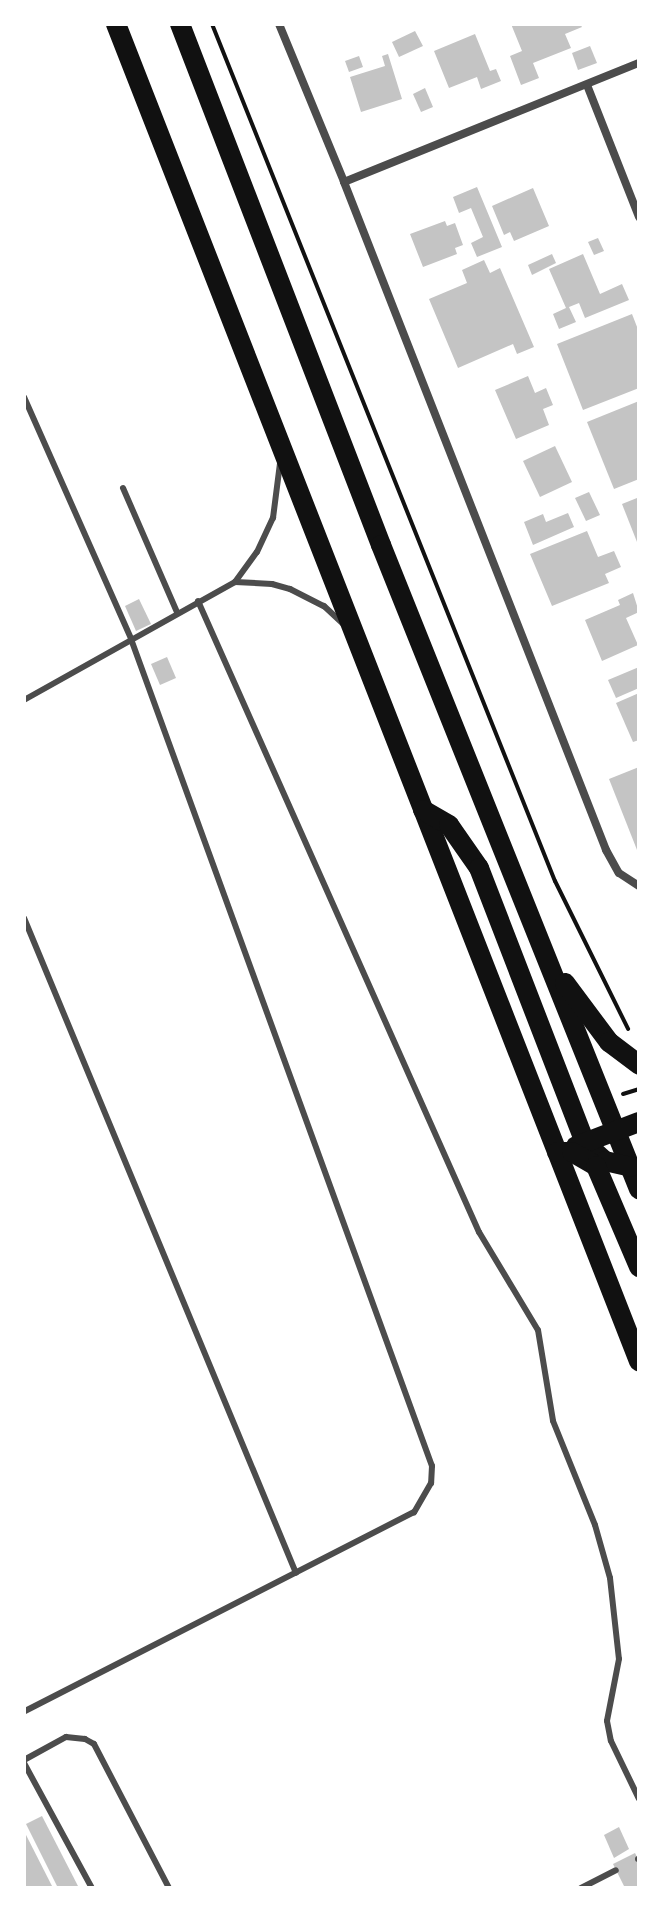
<!DOCTYPE html>
<html>
<head>
<meta charset="utf-8">
<style>
  body { margin:0 }
  #map { position:relative; width:663px; height:1912px; overflow:hidden; background:#fff; font-family:"Space Grotesk",sans-serif }
  div>[style] { position:absolute }
  [style*='--x'] { left:calc(var(--x)*1px); top:calc(var(--y)*1px); width:calc(var(--w)*1px); rotate:calc(var(--a)*1deg) }
  .building>* { inset:0; background:#c4c4c4 }
  .path>* { height:4px; margin:-2px; padding:0 2px; transform-origin:2px; border-radius:2px; background:#111 }
  .service>* { height:6px; margin:-3px; padding:0 3px; transform-origin:3px; border-radius:3px; background:#4c4c4c }
  .minor>* { height:8px; margin:-4px; padding:0 4px; transform-origin:4px; border-radius:4px; background:#4c4c4c }
  .primary>* { height:20px; margin:-10px; padding:0 10px; transform-origin:10px; border-radius:10px; background:#111 }
  span { translate:-50% -50%; white-space:nowrap; text-align:center; line-height:1.15; -webkit-text-stroke:7px #fff; paint-order:stroke }
  .frame { position:absolute; inset:0; border:26px solid #fff; pointer-events:none }
</style>
</head>
<body>
<div id="map">
  <div class="building">
    <i style="clip-path:polygon(511px 24px,580px 24px,582px 27px,565px 34px,571px 48px,533px 63px,539px 78px,521px 85px,510px 56px,522px 51px)"></i>
    <i style="clip-path:polygon(415px 31px,423px 46px,399px 57px,392px 42px)"></i>
    <i style="clip-path:polygon(475px 34px,490px 71px,496px 69px,501px 81px,481px 89px,477px 77px,449px 88px,434px 51px)"></i>
    <i style="clip-path:polygon(590px 46px,597px 63px,578px 70px,572px 53px)"></i>
    <i style="clip-path:polygon(388px 54px,402px 99px,361px 112px,350px 77px,385px 66px,382px 56px)"></i>
    <i style="clip-path:polygon(359px 56px,363px 67px,349px 72px,345px 61px)"></i>
    <i style="clip-path:polygon(425px 88px,433px 107px,421px 112px,413px 94px)"></i>
    <i style="clip-path:polygon(477px 187px,502px 247px,477px 257px,471px 243px,483px 237px,471px 208px,459px 213px,453px 197px)"></i>
    <i style="clip-path:polygon(533px 188px,549px 226px,514px 241px,510px 232px,504px 235px,492px 206px)"></i>
    <i style="clip-path:polygon(445px 221px,447px 226px,455px 223px,463px 245px,455px 248px,457px 254px,423px 267px,410px 234px)"></i>
    <i style="clip-path:polygon(598px 238px,604px 251px,594px 255px,588px 242px)"></i>
    <i style="clip-path:polygon(552px 254px,556px 263px,532px 275px,528px 265px)"></i>
    <i style="clip-path:polygon(583px 254px,600px 294px,622px 284px,629px 300px,585px 318px,579px 303px,569px 307px,576px 322px,559px 329px,553px 314px,566px 308px,549px 269px)"></i>
    <i style="clip-path:polygon(484px 260px,490px 273px,500px 268px,534px 347px,517px 354px,513px 344px,458px 368px,429px 299px,467px 283px,462px 270px)"></i>
    <i style="clip-path:polygon(632px 314px,639px 332px,639px 388px,583px 410px,557px 344px)"></i>
    <i style="clip-path:polygon(528px 376px,535px 393px,546px 388px,553px 405px,543px 409px,549px 425px,516px 439px,495px 390px)"></i>
    <i style="clip-path:polygon(639px 401px,639px 479px,614px 489px,587px 422px)"></i>
    <i style="clip-path:polygon(555px 446px,572px 482px,540px 497px,523px 461px)"></i>
    <i style="clip-path:polygon(589px 492px,600px 515px,586px 521px,575px 498px)"></i>
    <i style="clip-path:polygon(637px 498px,639px 503px,639px 547px,622px 504px)"></i>
    <i style="clip-path:polygon(568px 513px,574px 527px,533px 545px,524px 522px,543px 514px,546px 522px)"></i>
    <i style="clip-path:polygon(587px 531px,598px 557px,614px 551px,621px 567px,605px 574px,609px 583px,552px 606px,530px 554px)"></i>
    <i style="clip-path:polygon(633px 593px,639px 612px,626px 618px,638px 645px,602px 661px,585px 620px,620px 605px,618px 600px)"></i>
    <i style="clip-path:polygon(139px 599px,151px 624px,136px 631px,125px 606px)"></i>
    <i style="clip-path:polygon(167px 657px,176px 678px,160px 685px,151px 664px)"></i>
    <i style="clip-path:polygon(639px 667px,639px 688px,616px 698px,608px 680px)"></i>
    <i style="clip-path:polygon(639px 693px,639px 740px,633px 742px,616px 703px)"></i>
    <i style="clip-path:polygon(639px 767px,639px 855px,609px 779px)"></i>
    <i style="clip-path:polygon(42px 1816px,79px 1888px,58px 1888px,26px 1824px)"></i>
    <i style="clip-path:polygon(619px 1827px,629px 1849px,614px 1858px,604px 1835px)"></i>
    <i style="clip-path:polygon(24px 1831px,53px 1888px,24px 1888px)"></i>
    <i style="clip-path:polygon(635px 1853px,639px 1861px,639px 1888px,625px 1888px,613px 1864px)"></i>
  </div>
  <div class="path">
    <i style="--x:212;--y:24;--w:923;--a:68.19"></i>
    <i style="--x:555;--y:881;--w:165;--a:63.7"></i>
    <i style="--x:623;--y:1094;--w:17;--a:-17"></i>
  </div>
  <div class="service">
    <i style="--x:24;--y:397;--w:265;--a:66.1"></i>
    <i style="--x:131;--y:639;--w:880;--a:70"></i>
    <i style="--x:432;--y:1466;--w:17;--a:93"></i>
    <i style="--x:431;--y:1483;--w:34;--a:120"></i>
    <i style="--x:414;--y:1512;--w:438;--a:152.9"></i>
    <i style="--x:123;--y:488;--w:135;--a:66.5"></i>
    <i style="--x:235;--y:582;--w:37;--a:3"></i>
    <i style="--x:272;--y:584;--w:19;--a:16"></i>
    <i style="--x:290;--y:589;--w:38;--a:27"></i>
    <i style="--x:324;--y:606;--w:26;--a:43"></i>
    <i style="--x:198;--y:601;--w:691;--a:66"></i>
    <i style="--x:479;--y:1232;--w:114;--a:59"></i>
    <i style="--x:538;--y:1330;--w:92;--a:80.6"></i>
    <i style="--x:553;--y:1421;--w:112;--a:68"></i>
    <i style="--x:595;--y:1525;--w:55;--a:74.2"></i>
    <i style="--x:610;--y:1578;--w:81;--a:83.7"></i>
    <i style="--x:619;--y:1659;--w:63;--a:101"></i>
    <i style="--x:607;--y:1721;--w:20;--a:79"></i>
    <i style="--x:611;--y:1741;--w:64;--a:64.2"></i>
    <i style="--x:24;--y:700;--w:242;--a:-29.2"></i>
    <i style="--x:235;--y:582;--w:37;--a:-54"></i>
    <i style="--x:257;--y:552;--w:38;--a:-65"></i>
    <i style="--x:273;--y:518;--w:55;--a:-82.7"></i>
    <i style="--x:24;--y:918;--w:709;--a:67.45"></i>
    <i style="--x:24;--y:1760;--w:48;--a:-28.7"></i>
    <i style="--x:66;--y:1737;--w:19;--a:6"></i>
    <i style="--x:85;--y:1739;--w:10;--a:29"></i>
    <i style="--x:94;--y:1744;--w:162;--a:62.5"></i>
    <i style="--x:24;--y:1763;--w:142;--a:61.5"></i>
    <i style="--x:638;--y:1859;--w:1;--a:0"></i>
    <i style="--x:581;--y:1888;--w:39;--a:-27"></i>
  </div>
  <div class="minor">
    <i style="--x:279;--y:24;--w:171;--a:67.6"></i>
    <i style="--x:344;--y:182;--w:718;--a:68.58"></i>
    <i style="--x:606;--y:850;--w:26;--a:61"></i>
    <i style="--x:619;--y:873;--w:24;--a:33"></i>
    <i style="--x:587;--y:85;--w:142;--a:68.5"></i>
    <i style="--x:344;--y:182;--w:318;--a:-22"></i>
  </div>
  <div class="primary">
    <i style="--x:116;--y:24;--w:1436;--a:68.64"></i>
    <i style="--x:180;--y:24;--w:558;--a:68.9"></i>
    <i style="--x:381;--y:545;--w:694;--a:68.17"></i>
    <i style="--x:423;--y:810;--w:30;--a:30"></i>
    <i style="--x:449;--y:825;--w:52;--a:55.1"></i>
    <i style="--x:479;--y:868;--w:295;--a:68.9"></i>
    <i style="--x:585;--y:1143;--w:27;--a:42"></i>
    <i style="--x:605;--y:1161;--w:26;--a:13"></i>
    <i style="--x:565;--y:983;--w:74;--a:53.3"></i>
    <i style="--x:609;--y:1042;--w:38;--a:37"></i>
    <i style="--x:576;--y:1146;--w:67;--a:-20.9"></i>
    <i style="--x:557;--y:1152;--w:15;--a:0"></i>
    <i style="--x:572;--y:1152;--w:28;--a:30"></i>
    <i style="--x:596;--y:1166;--w:110;--a:66.9"></i>
  </div>
  <div class="frame"></div>
</div>
</body>
</html>
